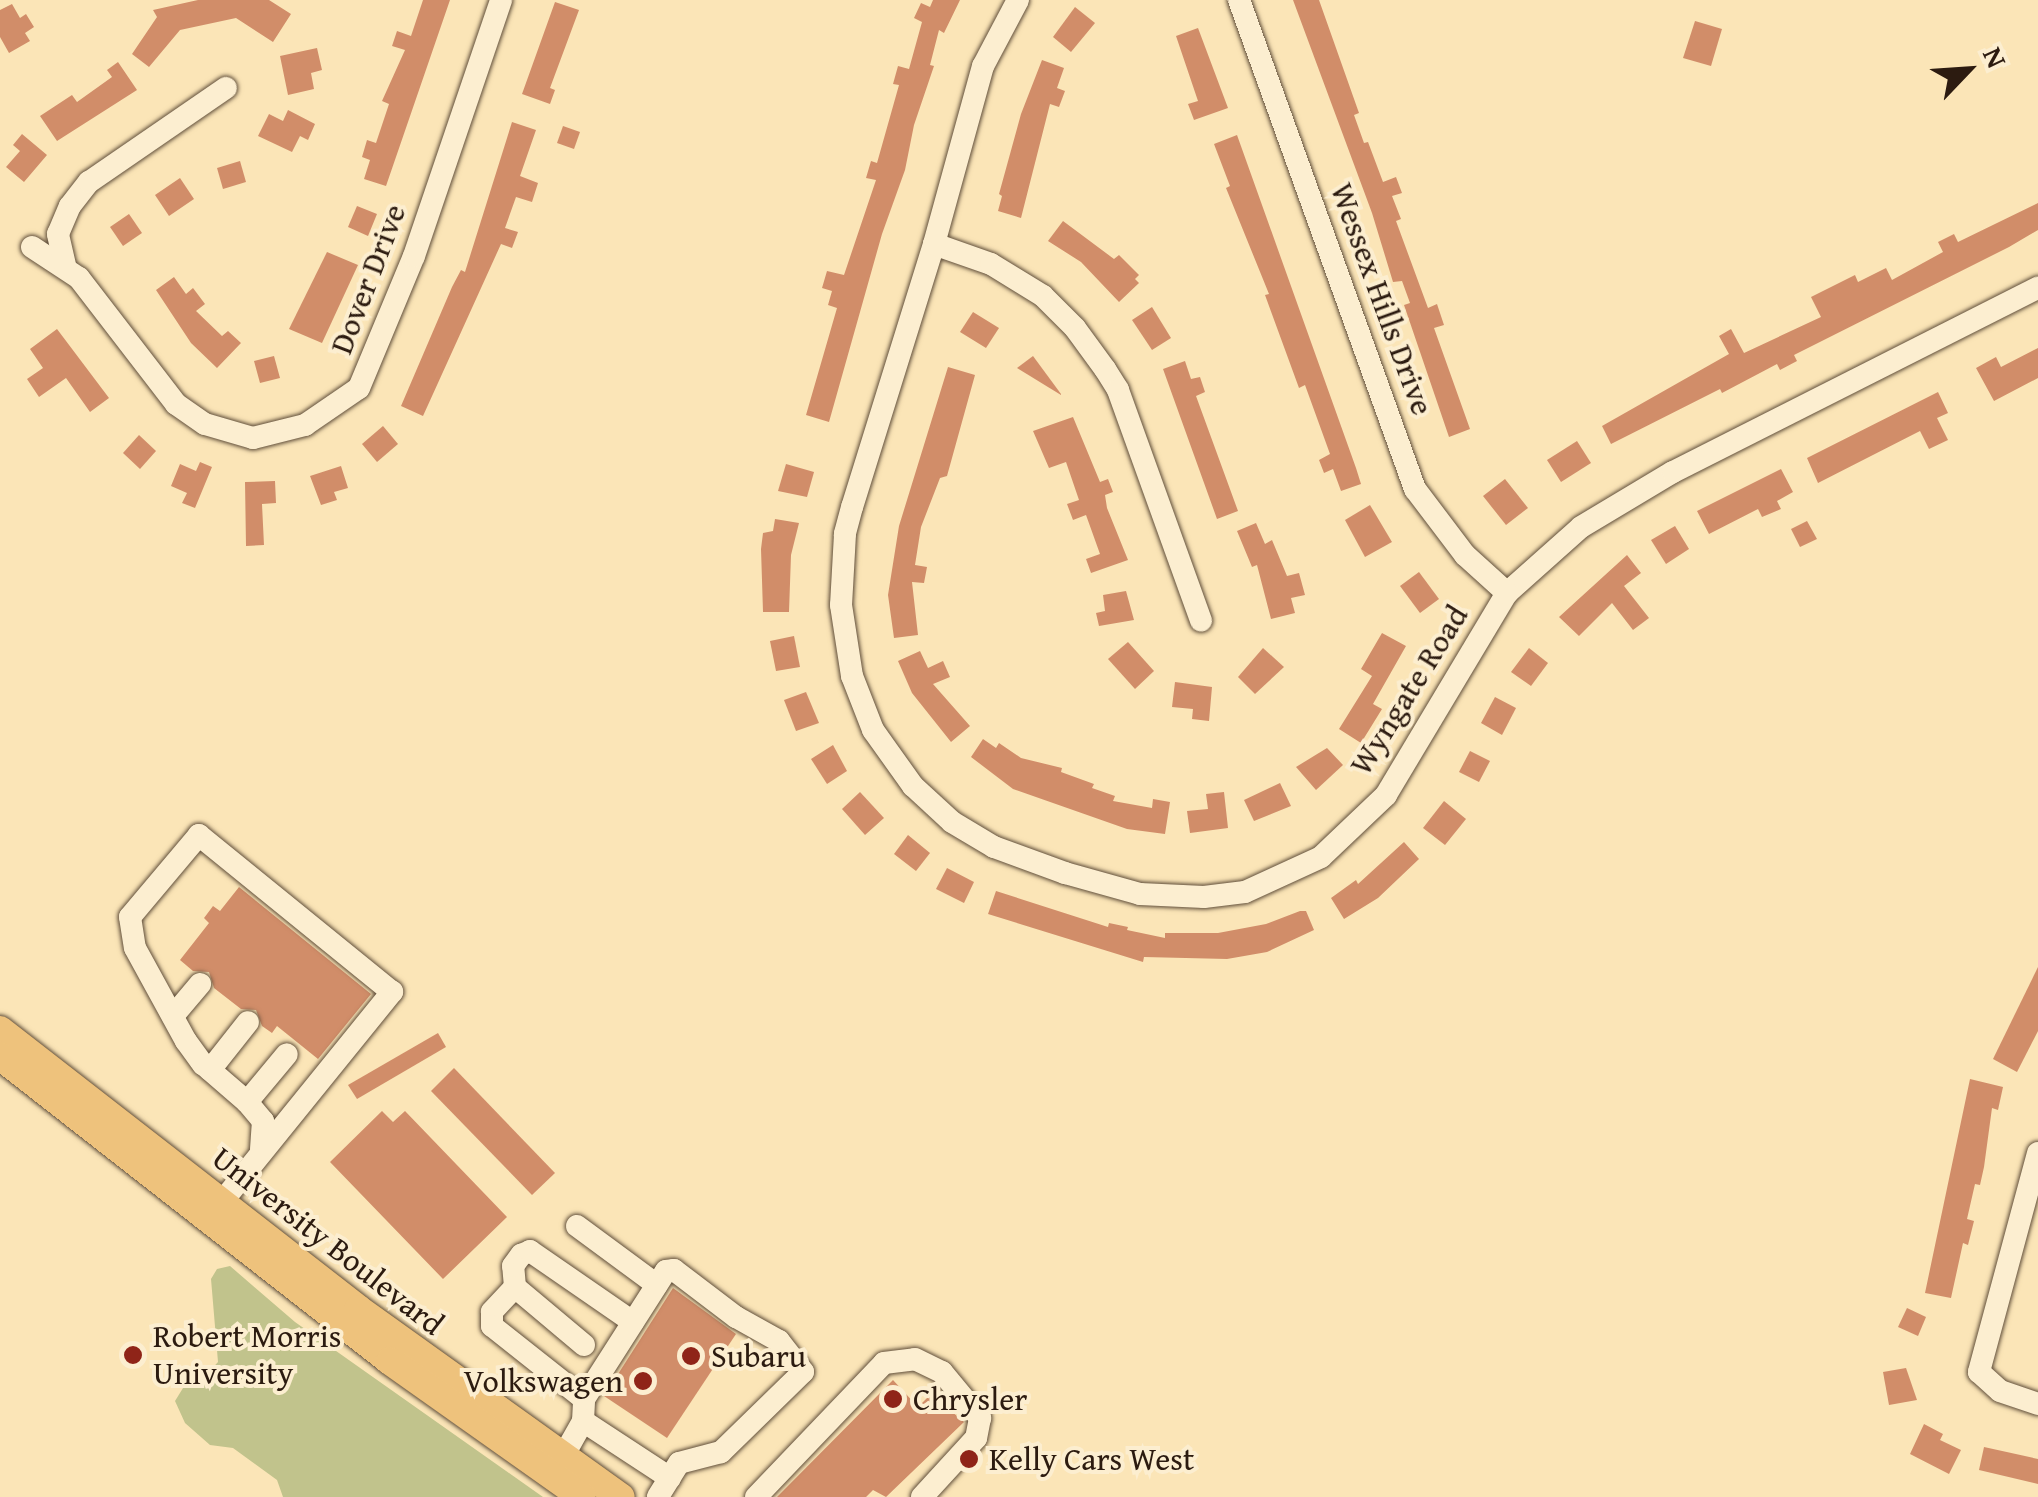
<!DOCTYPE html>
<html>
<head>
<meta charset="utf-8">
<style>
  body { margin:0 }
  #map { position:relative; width:2038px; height:1497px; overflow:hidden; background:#fbe5b7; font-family:"Gentium Book Plus",serif }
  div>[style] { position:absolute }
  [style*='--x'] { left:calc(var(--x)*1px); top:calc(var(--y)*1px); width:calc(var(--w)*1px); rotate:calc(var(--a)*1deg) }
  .green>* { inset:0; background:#c1c38c }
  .building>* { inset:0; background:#d18d69 }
  .roads { filter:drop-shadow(0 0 2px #604e3a) drop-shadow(0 0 2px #604e3a) }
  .minor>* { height:22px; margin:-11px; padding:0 11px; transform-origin:11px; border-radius:11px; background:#fceed0 }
  .major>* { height:28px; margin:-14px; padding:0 14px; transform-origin:14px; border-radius:14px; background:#eec27c }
  .dots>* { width:28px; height:28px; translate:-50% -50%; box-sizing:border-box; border:5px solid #fceed0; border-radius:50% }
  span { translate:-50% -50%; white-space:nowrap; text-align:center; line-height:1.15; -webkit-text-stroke:8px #fceed0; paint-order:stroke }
  .street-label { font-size:32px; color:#2c1b10 }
  .poi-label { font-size:32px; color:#2c1b10 }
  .left { translate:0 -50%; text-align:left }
  .right { translate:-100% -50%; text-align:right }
  .north { position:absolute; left:1918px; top:20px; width:100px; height:100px; -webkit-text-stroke:8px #fceed0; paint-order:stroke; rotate:65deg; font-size:28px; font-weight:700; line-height:40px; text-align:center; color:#2c1b10 }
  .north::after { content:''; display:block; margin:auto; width:35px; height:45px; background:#2c1b10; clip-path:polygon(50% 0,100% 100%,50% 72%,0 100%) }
</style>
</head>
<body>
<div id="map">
  <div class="green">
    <i style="clip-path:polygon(230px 1266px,295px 1322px,543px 1497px,283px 1497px,277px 1480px,233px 1448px,210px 1445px,185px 1423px,175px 1401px,188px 1380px,208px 1373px,218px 1362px,211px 1279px,217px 1269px)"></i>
  </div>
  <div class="building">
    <i style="clip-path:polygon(198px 0,269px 0,291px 14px,273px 42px,236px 18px,180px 30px,149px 67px,132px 54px,157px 17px,153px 10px)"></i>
    <i style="clip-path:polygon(423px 0,450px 0,386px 186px,364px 179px,370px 160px,362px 157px,367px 140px,376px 143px,389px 104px,382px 101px,405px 50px,392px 46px,397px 31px,411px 36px)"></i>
    <i style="clip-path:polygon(933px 0,960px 0,944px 33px,939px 30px,930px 65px,934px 66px,914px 125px,905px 170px,882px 234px,829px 422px,806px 415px,837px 308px,828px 305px,832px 291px,822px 288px,827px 271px,844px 275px,876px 180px,866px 178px,871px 161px,877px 163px,899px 85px,893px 84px,898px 66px,909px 69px,922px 22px,914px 18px,921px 3px,930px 7px)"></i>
    <i style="clip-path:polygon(1293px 0,1319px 0,1359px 113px,1354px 115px,1364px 143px,1368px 142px,1383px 182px,1396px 177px,1402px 193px,1392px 196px,1401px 219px,1396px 221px,1428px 308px,1437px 304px,1444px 325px,1434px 328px,1470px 429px,1449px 437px,1404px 305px,1410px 303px,1402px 281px,1393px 282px,1372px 213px)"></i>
    <i style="clip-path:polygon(555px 2px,579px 10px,550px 88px,555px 90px,550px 104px,522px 94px)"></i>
    <i style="clip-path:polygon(12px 4px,20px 18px,26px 14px,34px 27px,25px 33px,30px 41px,9px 53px,0 37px,0 10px)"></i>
    <i style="clip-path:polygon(1075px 7px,1095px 23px,1071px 52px,1053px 37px)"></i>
    <i style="clip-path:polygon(1695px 21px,1722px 29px,1711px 66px,1683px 58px)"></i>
    <i style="clip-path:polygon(1198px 28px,1228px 108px,1194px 120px,1188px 104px,1198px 101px,1176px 36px)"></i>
    <i style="clip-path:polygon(317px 48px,322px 70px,311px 73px,314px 89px,288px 95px,280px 56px)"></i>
    <i style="clip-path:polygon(1042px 60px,1064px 68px,1057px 88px,1065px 91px,1059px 107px,1050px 104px,1021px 218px,998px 211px,1002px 196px,999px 194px,1021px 114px)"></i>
    <i style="clip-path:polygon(118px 62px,137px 90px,57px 141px,40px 116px,72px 95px,77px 102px,112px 77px,107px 70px)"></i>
    <i style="clip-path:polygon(288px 110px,315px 124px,308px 140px,300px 136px,292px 152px,258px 136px,269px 114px,283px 121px)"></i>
    <i style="clip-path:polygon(512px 122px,536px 130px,520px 176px,538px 183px,532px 202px,516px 197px,505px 228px,518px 232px,512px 248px,501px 244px,423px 416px,401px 406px,452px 287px,461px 270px,465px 272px)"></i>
    <i style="clip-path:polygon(563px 126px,580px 132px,574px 149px,557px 143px)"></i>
    <i style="clip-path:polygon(22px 134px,47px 155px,24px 182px,6px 167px,20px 151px,13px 145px)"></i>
    <i style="clip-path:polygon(1237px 135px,1356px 468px,1361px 484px,1341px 491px,1333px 469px,1324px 473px,1319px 460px,1330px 454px,1305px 385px,1299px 388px,1265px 295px,1269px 294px,1226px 188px,1230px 186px,1214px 144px)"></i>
    <i style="clip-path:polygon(240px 161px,246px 182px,223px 189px,217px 168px)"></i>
    <i style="clip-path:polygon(180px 178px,194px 199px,169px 216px,155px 195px)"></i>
    <i style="clip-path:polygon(2038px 203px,2038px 230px,2009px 247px,1794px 355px,1797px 361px,1780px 370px,1777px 364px,1722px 393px,1720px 389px,1611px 444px,1602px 426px,1729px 354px,1719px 336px,1731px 329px,1744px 353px,1821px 317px,1811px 297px,1855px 275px,1858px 282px,1886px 268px,1892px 280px,1943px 252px,1938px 242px,1954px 234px,1958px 242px)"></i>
    <i style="clip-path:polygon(357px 206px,377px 214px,368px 236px,348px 227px)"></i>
    <i style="clip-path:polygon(129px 214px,142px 233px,123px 246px,110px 227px)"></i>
    <i style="clip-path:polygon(1063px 221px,1114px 259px,1119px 255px,1139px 275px,1135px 279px,1139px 283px,1119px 302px,1081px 262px,1048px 241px)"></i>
    <i style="clip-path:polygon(327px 252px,358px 265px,322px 343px,289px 329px)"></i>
    <i style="clip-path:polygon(174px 277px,186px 294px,193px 288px,205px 304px,196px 311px,222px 336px,228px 331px,241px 343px,217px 368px,191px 343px,156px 290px)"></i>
    <i style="clip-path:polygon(1152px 307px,1171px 338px,1152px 350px,1132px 320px)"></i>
    <i style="clip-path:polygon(973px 312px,999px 328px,986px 348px,960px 332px)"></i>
    <i style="clip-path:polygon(57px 329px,109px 398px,90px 412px,66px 378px,39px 397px,27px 379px,43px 368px,30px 349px)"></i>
    <i style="clip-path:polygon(2038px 348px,2038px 378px,1994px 401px,1976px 368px,1996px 357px,2001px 367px)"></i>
    <i style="clip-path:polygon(274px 356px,280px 378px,260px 383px,254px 361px)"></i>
    <i style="clip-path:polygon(1033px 356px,1061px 394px,1061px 395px,1017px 368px)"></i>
    <i style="clip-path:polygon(1185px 361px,1191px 379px,1200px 377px,1205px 392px,1196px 396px,1238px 511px,1217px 519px,1163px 369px)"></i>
    <i style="clip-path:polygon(948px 367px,975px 375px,947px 476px,940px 478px,921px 527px,915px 565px,927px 567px,924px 583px,912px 582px,918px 635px,894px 638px,888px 595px,899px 526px)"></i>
    <i style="clip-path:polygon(1938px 392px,1948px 413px,1937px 418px,1948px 440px,1929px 449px,1920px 431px,1818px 483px,1807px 458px)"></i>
    <i style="clip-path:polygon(1073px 417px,1100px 482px,1108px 479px,1113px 492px,1105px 495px,1107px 508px,1128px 560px,1091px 573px,1086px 559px,1100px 554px,1086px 515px,1073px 520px,1067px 504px,1079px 500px,1066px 462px,1049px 468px,1033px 431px)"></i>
    <i style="clip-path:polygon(383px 426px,398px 444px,377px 462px,362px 444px)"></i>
    <i style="clip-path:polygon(139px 435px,156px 451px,140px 469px,123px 453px)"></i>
    <i style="clip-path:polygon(1577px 441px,1591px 463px,1561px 482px,1547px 460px)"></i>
    <i style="clip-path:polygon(200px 462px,212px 467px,195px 508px,182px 503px,187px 493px,171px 486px,180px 464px,196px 471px)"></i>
    <i style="clip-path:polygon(786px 464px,814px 472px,807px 497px,778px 491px)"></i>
    <i style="clip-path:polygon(341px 466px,348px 488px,334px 492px,337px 500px,321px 505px,310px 476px)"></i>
    <i style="clip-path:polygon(1781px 469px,1793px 492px,1777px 501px,1781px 509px,1762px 517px,1758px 509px,1709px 534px,1697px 511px)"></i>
    <i style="clip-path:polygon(1505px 479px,1528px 508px,1506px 525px,1483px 496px)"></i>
    <i style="clip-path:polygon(275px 481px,276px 503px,262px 504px,264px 545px,246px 546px,245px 482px)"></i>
    <i style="clip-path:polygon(1370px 505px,1392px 542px,1365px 557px,1345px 520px)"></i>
    <i style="clip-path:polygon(775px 519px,799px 523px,791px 555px,789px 612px,763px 612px,761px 549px,763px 533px,773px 531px)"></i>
    <i style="clip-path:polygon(1807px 521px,1817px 539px,1800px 547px,1791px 529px)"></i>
    <i style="clip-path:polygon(1256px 523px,1265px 544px,1272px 540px,1287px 576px,1299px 573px,1305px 595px,1291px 598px,1295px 613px,1271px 619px,1257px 565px,1252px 567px,1237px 531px)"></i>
    <i style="clip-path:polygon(1675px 526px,1689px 549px,1666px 564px,1651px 540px)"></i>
    <i style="clip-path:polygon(1627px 555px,1641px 573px,1624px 586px,1649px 618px,1633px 630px,1612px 603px,1579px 636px,1559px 617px)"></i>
    <i style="clip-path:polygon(1419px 572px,1439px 599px,1420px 613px,1400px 586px)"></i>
    <i style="clip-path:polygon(1126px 591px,1134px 620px,1099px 626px,1096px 613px,1105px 611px,1103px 595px)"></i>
    <i style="clip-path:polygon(1382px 633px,1406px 646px,1373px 704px,1382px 709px,1361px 743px,1339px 729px,1372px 676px,1361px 669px)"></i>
    <i style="clip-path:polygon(794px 636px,800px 667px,776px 671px,770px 641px)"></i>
    <i style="clip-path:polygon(1128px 642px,1154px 671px,1135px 689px,1108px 659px)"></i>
    <i style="clip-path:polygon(1263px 648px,1284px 667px,1255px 694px,1238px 677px)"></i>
    <i style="clip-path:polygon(1529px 648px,1548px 663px,1531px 686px,1511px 672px)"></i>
    <i style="clip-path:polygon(920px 651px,928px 668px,943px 661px,950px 677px,933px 684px,970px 726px,951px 742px,912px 693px,898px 661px)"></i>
    <i style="clip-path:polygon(1175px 682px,1212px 687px,1209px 721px,1192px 719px,1193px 709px,1172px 707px)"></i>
    <i style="clip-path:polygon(806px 692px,819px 723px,796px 731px,784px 700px)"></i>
    <i style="clip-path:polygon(1495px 697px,1516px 708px,1502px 735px,1481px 723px)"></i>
    <i style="clip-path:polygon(983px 739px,996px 748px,999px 743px,1021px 758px,1062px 768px,1061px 772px,1094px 784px,1092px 788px,1115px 796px,1113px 801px,1152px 808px,1153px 799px,1170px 802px,1165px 834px,1127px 829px,1013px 789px,971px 757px)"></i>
    <i style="clip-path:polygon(833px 745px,847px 771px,827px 784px,811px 759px)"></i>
    <i style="clip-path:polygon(1327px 748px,1343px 765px,1316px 790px,1296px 767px)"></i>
    <i style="clip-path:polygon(1470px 751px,1490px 761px,1479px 782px,1459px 772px)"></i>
    <i style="clip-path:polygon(1280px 783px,1291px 806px,1254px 821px,1244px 800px)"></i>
    <i style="clip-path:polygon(860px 792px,884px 818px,865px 835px,842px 809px)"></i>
    <i style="clip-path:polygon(1224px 792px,1228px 828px,1190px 833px,1187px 811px,1208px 809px,1206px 794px)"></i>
    <i style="clip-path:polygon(1444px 801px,1466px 819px,1445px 845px,1423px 828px)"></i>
    <i style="clip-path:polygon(908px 835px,930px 853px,916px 871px,894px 854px)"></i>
    <i style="clip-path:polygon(1404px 842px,1419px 859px,1378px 898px,1344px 919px,1331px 898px,1356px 880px,1358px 884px)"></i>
    <i style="clip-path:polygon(947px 868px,974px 882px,964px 903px,936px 889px)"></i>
    <i style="clip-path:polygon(239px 887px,371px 994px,318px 1059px,277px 1026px,272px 1033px,262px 1026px,256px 1010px,241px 1009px,214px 988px,209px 972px,193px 971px,180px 960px,209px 923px,204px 918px,213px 906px,220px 911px)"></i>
    <i style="clip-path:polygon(996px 891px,1108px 927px,1109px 923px,1128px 927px,1127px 930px,1165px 938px,1165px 933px,1218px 933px,1266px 924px,1300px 911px,1306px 911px,1314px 930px,1267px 952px,1227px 959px,1144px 957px,1143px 962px,988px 914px)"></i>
    <i style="clip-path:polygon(2038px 967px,2038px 1031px,2017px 1072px,1993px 1059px)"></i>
    <i style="clip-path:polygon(438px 1033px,446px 1047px,357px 1099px,348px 1085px)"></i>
    <i style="clip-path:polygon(454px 1068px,555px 1173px,532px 1195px,431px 1091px)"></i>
    <i style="clip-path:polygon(1970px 1079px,2003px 1087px,1998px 1110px,1992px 1108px,1984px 1167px,1980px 1185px,1975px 1184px,1967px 1219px,1974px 1221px,1968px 1245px,1963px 1243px,1951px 1298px,1925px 1293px)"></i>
    <i style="clip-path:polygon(382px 1111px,393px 1122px,405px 1111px,507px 1217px,443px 1279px,330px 1162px)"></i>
    <i style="clip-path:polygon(673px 1288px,736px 1334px,667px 1438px,604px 1396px)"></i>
    <i style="clip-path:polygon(1907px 1308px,1926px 1317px,1918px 1336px,1898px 1327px)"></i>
    <i style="clip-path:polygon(1906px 1368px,1917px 1400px,1889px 1405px,1883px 1372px)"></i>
    <i style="clip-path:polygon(893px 1380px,918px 1407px,931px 1394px,964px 1422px,886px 1497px,873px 1490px,866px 1497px,777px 1497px)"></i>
    <i style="clip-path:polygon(1924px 1424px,1943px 1434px,1940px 1440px,1961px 1450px,1949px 1474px,1910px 1454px)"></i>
    <i style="clip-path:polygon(1984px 1447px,2038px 1459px,2038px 1484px,1979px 1470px)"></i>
  </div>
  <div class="roads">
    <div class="minor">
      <i style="--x:1018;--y:0;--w:75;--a:117.9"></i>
      <i style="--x:983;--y:66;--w:185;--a:105.4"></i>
      <i style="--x:934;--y:244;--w:275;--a:107.3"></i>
      <i style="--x:852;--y:507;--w:28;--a:105"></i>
      <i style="--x:845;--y:534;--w:71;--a:93.2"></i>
      <i style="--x:841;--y:605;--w:72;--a:81.2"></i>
      <i style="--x:852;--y:676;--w:58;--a:68.7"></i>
      <i style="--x:873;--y:730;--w:69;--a:54.5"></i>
      <i style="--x:913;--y:786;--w:53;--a:42.7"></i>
      <i style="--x:952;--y:822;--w:49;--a:30.8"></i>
      <i style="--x:994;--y:847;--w:76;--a:20.1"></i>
      <i style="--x:1065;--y:873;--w:78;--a:15.6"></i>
      <i style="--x:1140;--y:894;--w:64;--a:2.7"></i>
      <i style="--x:1204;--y:897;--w:41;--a:-7"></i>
      <i style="--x:1245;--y:892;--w:84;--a:-24.7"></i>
      <i style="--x:1321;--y:857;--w:90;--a:-43.6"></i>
      <i style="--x:1386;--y:795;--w:235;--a:-59.1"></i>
      <i style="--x:1507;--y:593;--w:99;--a:-41.7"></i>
      <i style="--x:1581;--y:527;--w:107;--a:-30.9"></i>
      <i style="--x:1673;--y:472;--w:409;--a:-26.8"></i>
      <i style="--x:1239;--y:0;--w:520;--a:70.21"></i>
      <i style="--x:1415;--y:489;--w:83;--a:52.9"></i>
      <i style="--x:1465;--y:555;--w:57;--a:42.1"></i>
      <i style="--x:934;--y:244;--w:60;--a:19.3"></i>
      <i style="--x:991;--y:264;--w:61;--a:31.6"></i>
      <i style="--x:1043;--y:296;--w:45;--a:45"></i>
      <i style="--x:1075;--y:328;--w:51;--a:53.8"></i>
      <i style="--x:1105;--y:369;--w:25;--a:58"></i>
      <i style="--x:1118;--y:390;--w:245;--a:70.2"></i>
      <i style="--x:32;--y:247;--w:56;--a:33.4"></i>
      <i style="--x:79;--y:278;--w:159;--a:52.4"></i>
      <i style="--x:176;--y:404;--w:35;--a:35"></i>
      <i style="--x:205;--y:424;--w:50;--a:16.3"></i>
      <i style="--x:253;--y:438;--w:54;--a:-14"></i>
      <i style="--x:305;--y:425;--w:65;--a:-34.4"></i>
      <i style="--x:359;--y:388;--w:143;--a:-67.4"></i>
      <i style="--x:414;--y:256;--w:270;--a:-71.2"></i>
      <i style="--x:65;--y:265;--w:32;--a:-103"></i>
      <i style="--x:58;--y:234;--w:30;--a:-67"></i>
      <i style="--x:70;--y:206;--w:31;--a:-52"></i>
      <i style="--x:89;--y:182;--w:166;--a:-34.5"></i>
      <i style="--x:173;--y:1016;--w:42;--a:-49.8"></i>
      <i style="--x:210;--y:1070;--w:61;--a:-51.6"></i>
      <i style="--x:261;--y:1149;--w:28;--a:-86"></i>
      <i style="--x:263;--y:1121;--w:25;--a:-130"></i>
      <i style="--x:247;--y:1102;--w:62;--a:-50.2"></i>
      <i style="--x:2038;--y:1153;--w:227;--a:105.1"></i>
      <i style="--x:1979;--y:1372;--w:28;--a:42"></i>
      <i style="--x:2000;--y:1391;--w:40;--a:18.9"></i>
      <i style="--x:221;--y:1203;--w:272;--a:-51"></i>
      <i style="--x:392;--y:992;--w:249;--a:-140.9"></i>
      <i style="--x:199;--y:835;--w:107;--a:130.1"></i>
      <i style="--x:130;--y:917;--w:31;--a:81"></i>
      <i style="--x:135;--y:948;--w:106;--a:61.3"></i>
      <i style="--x:186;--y:1041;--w:29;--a:54"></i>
      <i style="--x:203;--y:1064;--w:58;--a:40.8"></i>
      <i style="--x:577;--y:1226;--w:99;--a:36.4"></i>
      <i style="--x:515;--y:1287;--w:34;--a:133"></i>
      <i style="--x:492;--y:1312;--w:14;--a:90"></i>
      <i style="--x:492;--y:1326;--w:117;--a:38.4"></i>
      <i style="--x:584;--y:1345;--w:90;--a:-140"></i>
      <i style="--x:515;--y:1287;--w:21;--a:-95"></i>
      <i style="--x:513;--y:1266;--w:14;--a:-54"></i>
      <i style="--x:521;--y:1255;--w:10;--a:-24"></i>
      <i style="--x:530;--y:1251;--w:125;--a:34.6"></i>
      <i style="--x:583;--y:1421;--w:104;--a:33.2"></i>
      <i style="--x:556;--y:1469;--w:55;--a:-60.6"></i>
      <i style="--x:583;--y:1421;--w:22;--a:-87"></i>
      <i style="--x:584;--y:1399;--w:152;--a:-57.4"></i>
      <i style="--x:666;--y:1271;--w:8;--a:-7"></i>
      <i style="--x:674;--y:1270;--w:78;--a:37.2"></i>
      <i style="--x:736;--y:1317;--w:49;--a:29.2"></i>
      <i style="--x:779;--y:1341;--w:39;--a:52"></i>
      <i style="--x:803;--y:1372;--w:115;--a:135.7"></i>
      <i style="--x:721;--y:1452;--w:43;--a:165.3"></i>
      <i style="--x:679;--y:1463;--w:40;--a:122"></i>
      <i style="--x:756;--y:1497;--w:185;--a:-46.3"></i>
      <i style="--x:884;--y:1363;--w:31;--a:-7"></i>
      <i style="--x:915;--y:1359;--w:30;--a:26"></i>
      <i style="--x:942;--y:1372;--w:60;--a:50.4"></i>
      <i style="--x:980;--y:1418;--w:20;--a:101"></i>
      <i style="--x:976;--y:1438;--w:80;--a:132.5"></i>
    </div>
    <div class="major">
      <i style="--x:0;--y:1030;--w:454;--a:37.9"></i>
      <i style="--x:358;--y:1309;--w:323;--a:35.6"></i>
      <i style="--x:0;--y:1056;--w:495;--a:38"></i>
      <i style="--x:390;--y:1361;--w:235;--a:35.3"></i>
    </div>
  </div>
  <div class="dots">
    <i style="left:133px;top:1355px;background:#8f2418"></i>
    <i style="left:691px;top:1356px;background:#8f2418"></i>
    <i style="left:643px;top:1381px;background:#8f2418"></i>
    <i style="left:893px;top:1399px;background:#8f2418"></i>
    <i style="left:969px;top:1459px;background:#8f2418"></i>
  </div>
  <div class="street-label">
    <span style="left:368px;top:279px;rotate:-69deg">Dover Drive</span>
    <span style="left:1382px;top:299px;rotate:70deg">Wessex Hills Drive</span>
    <span style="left:1409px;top:690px;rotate:-58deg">Wyngate Road</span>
    <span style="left:328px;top:1241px;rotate:38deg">University Boulevard</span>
  </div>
  <div class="poi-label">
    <span class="left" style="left:153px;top:1355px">Robert Morris<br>University</span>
    <span class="left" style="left:711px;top:1356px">Subaru</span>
    <span class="right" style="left:623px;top:1381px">Volkswagen</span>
    <span class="left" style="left:913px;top:1399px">Chrysler</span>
    <span class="left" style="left:989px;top:1459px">Kelly Cars West</span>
  </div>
  <div class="north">N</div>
</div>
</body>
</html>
